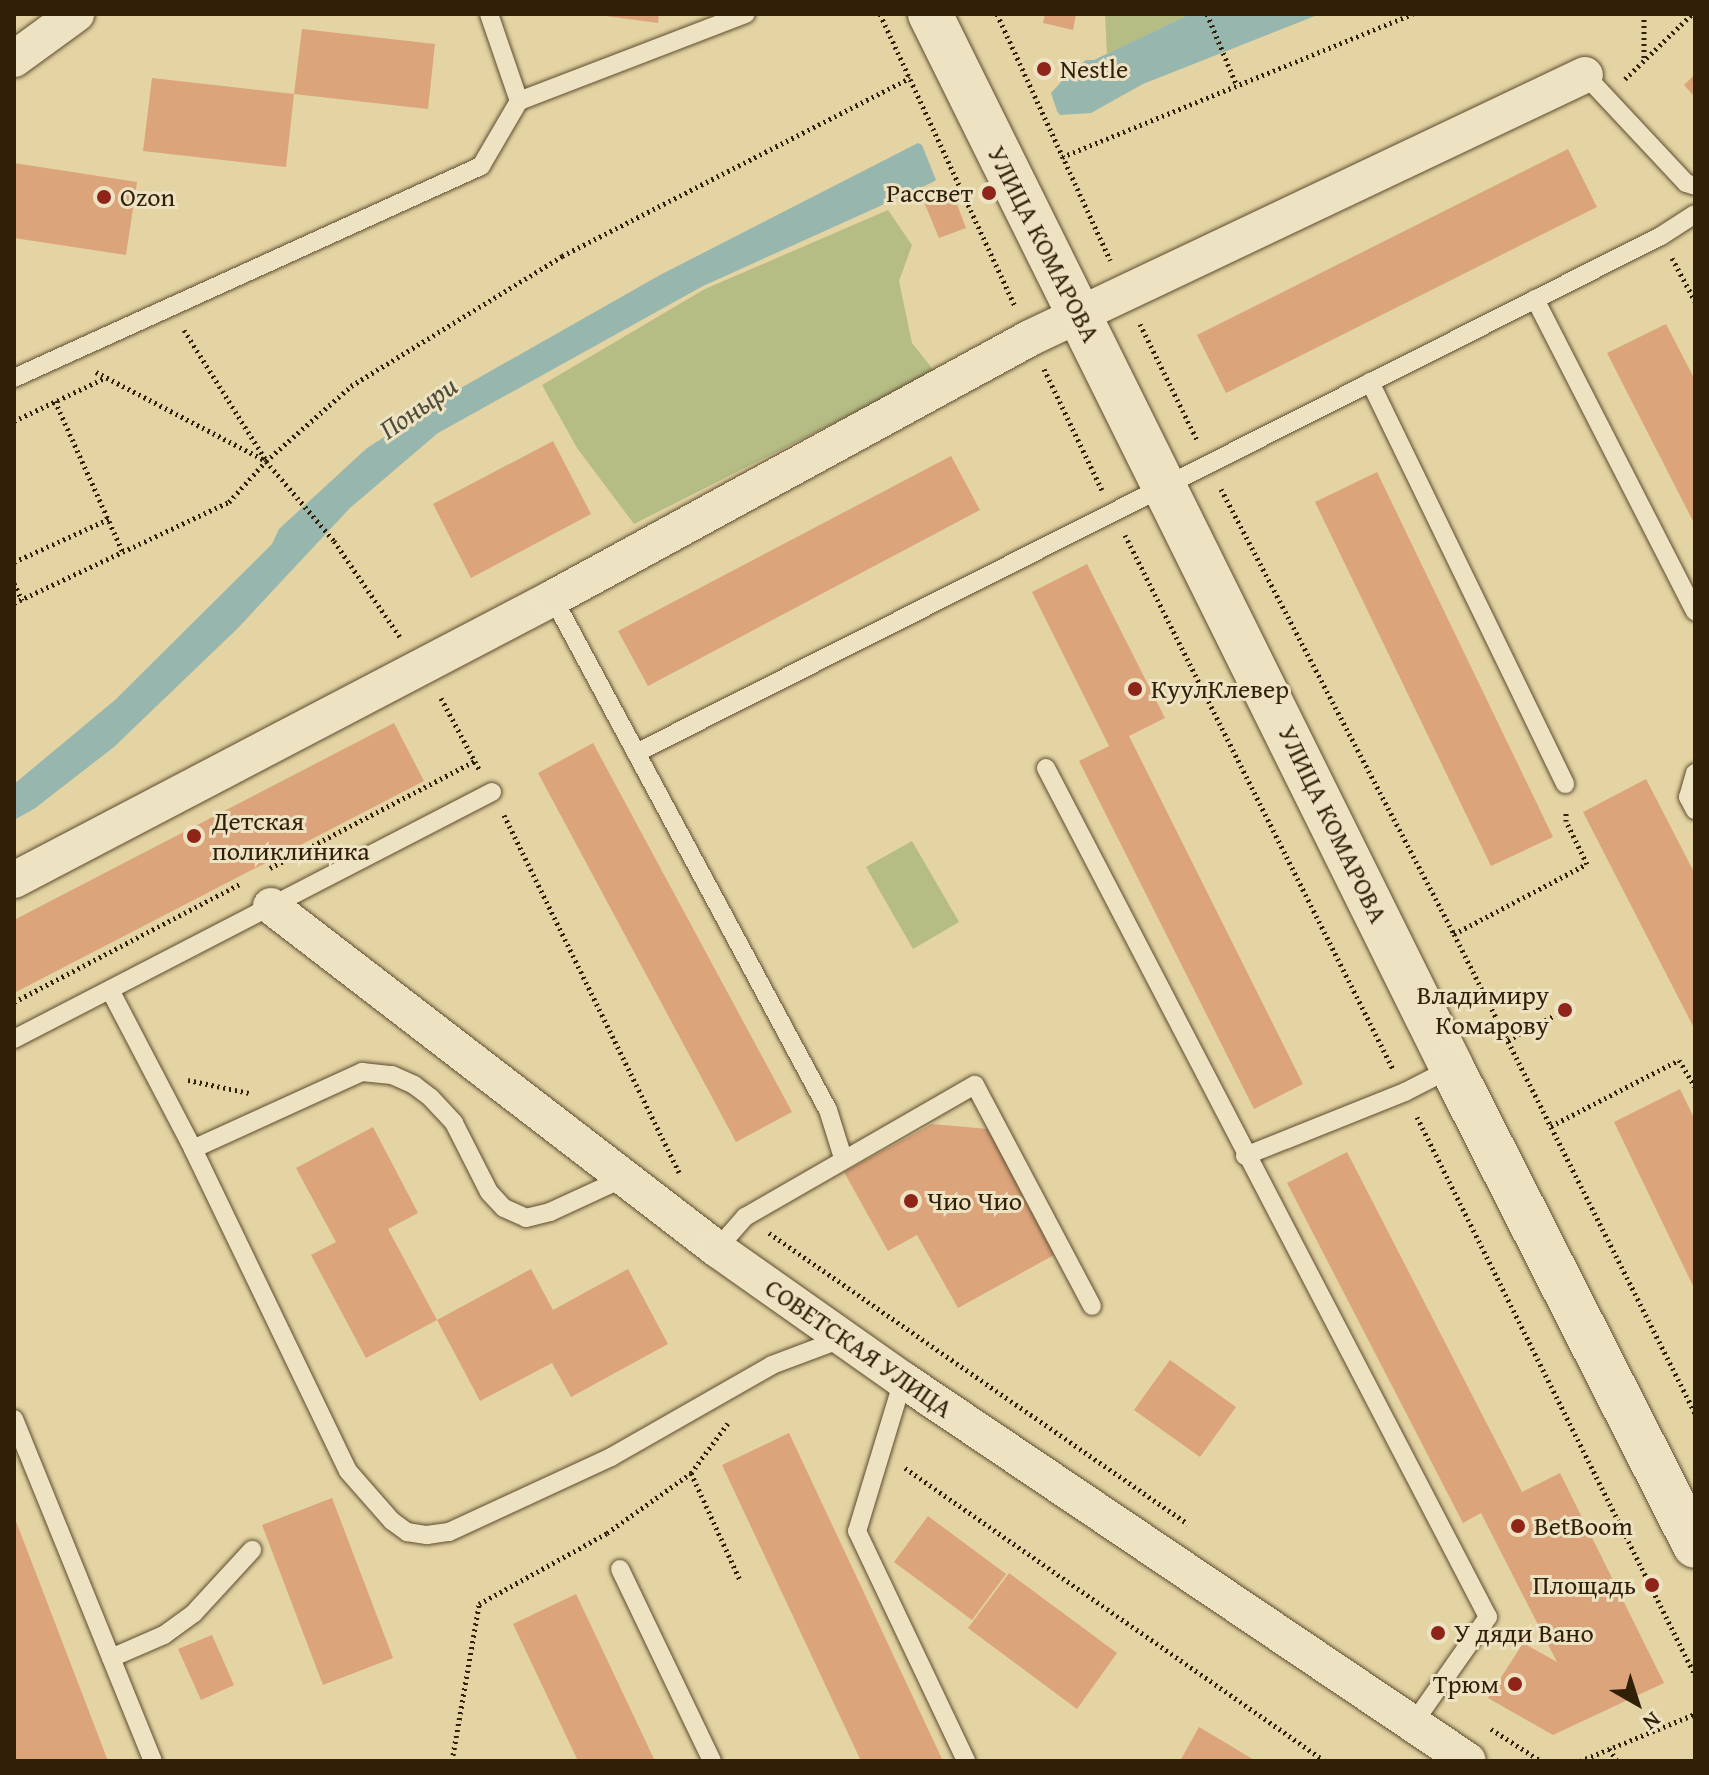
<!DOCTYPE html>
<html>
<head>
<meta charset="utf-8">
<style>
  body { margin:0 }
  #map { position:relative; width:1709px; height:1775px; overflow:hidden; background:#e4d4a3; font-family:"Gentium Book Plus",serif }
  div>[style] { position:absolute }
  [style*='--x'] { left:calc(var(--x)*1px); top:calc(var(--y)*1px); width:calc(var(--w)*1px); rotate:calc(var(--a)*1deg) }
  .green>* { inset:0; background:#b5bc84 }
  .water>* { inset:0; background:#97b7ae }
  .building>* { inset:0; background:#dba47b }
  .path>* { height:5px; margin-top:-2.5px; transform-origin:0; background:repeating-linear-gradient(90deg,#321f08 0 2px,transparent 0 6px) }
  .roads { filter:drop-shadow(0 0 2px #5e4c2f) drop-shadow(0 0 2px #5e4c2f) }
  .lane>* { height:18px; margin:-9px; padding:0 9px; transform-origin:9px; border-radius:9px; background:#ede3c3 }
  .street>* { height:36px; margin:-18px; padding:0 18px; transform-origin:18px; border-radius:18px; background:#ede3c3 }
  .secondary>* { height:44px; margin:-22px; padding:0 22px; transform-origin:22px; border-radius:22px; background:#ede3c3 }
  .dots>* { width:22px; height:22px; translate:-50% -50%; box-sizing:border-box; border:4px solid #ede3c3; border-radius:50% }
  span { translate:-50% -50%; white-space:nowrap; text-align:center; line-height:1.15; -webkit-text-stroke:6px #ede3c3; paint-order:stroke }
  .poi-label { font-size:26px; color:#321f08 }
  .left { translate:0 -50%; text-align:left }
  .right { translate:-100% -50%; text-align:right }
  .street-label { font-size:26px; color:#321f08 }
  .water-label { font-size:28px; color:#504d3a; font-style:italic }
  .frame { position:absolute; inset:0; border:16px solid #321f08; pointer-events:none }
  .north { position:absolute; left:1597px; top:1663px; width:80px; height:80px; -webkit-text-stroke:6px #ede3c3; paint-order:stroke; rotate:141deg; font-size:22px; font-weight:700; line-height:32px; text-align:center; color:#321f08 }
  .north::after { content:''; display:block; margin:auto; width:28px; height:36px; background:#321f08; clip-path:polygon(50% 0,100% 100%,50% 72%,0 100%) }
</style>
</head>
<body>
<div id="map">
  <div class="green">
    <i style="clip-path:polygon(1105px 14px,1190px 14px,1107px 54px)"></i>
    <i style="clip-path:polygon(888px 210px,912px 245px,899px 281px,912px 343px,935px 372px,634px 524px,577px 448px,542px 385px,705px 289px)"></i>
    <i style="clip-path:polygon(912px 841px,959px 922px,913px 949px,866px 867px)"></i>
  </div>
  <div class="water">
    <i style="clip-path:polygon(1190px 14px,1320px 14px,1143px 84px,1091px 113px,1060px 115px,1057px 111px,1051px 93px,1070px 72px,1086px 60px,1094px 60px)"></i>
    <i style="clip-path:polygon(918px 143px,922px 145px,936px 180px,931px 183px,703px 286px,438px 433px,350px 508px,238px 628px,114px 747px,34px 809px,14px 820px,14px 784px,115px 700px,272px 544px,279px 529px,367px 448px,459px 389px,660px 275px)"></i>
  </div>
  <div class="building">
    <i style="clip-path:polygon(591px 14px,659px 14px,658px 23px)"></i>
    <i style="clip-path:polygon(1045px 14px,1076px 14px,1073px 30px,1043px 23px)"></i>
    <i style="clip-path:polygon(302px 29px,435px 44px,428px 109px,294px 94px)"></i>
    <i style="clip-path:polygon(1047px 61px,1052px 71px,1041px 77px,1036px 66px)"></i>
    <i style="clip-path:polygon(1695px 74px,1695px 97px,1684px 85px)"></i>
    <i style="clip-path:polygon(152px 78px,294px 94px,286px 167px,143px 151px)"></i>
    <i style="clip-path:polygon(1568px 149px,1597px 207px,1226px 393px,1197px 335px)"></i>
    <i style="clip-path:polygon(14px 163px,137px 182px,126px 255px,14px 238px)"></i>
    <i style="clip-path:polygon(952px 191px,966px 228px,939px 238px,924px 202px)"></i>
    <i style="clip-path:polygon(1666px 324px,1695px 380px,1695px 525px,1607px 353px)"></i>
    <i style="clip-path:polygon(553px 441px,591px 514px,471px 578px,433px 504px)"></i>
    <i style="clip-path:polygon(951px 456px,980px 510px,648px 686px,618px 631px)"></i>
    <i style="clip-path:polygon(1377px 472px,1553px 837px,1491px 866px,1315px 502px)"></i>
    <i style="clip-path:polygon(1087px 564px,1165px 718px,1129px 736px,1303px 1084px,1254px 1109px,1079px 761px,1109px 746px,1032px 592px)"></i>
    <i style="clip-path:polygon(394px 723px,424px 781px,14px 993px,14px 920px)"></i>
    <i style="clip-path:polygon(593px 743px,792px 1112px,736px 1142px,538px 773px)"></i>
    <i style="clip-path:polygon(1646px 779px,1695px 874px,1695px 1030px,1583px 812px)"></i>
    <i style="clip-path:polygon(1680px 1089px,1695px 1120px,1695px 1290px,1614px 1122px)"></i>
    <i style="clip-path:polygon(932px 1124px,988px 1129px,1054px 1255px,958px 1308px,917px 1235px,888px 1251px,844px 1172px)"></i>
    <i style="clip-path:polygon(373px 1127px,418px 1213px,388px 1229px,437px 1320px,366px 1358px,311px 1255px,336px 1242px,296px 1168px)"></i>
    <i style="clip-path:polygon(1347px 1152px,1522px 1492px,1560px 1473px,1664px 1683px,1553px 1735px,1488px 1698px,1523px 1643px,1557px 1662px,1481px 1513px,1463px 1523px,1287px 1183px)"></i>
    <i style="clip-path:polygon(531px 1269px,553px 1310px,628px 1269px,668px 1344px,571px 1397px,552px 1363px,480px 1401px,437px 1320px)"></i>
    <i style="clip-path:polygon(1170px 1360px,1236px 1407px,1200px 1457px,1134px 1410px)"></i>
    <i style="clip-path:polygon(789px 1433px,943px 1761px,861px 1761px,722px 1465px)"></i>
    <i style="clip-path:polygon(332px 1498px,393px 1658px,323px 1685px,262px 1525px)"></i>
    <i style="clip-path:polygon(14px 1516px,108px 1761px,14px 1761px)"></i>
    <i style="clip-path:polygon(928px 1516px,1006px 1574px,972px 1620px,894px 1562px)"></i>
    <i style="clip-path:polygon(1009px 1573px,1117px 1653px,1077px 1709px,968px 1628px)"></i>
    <i style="clip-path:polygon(576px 1594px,655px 1761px,578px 1761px,513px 1624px)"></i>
    <i style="clip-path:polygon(212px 1635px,234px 1685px,201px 1700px,178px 1649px)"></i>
    <i style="clip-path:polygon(1199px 1727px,1256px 1761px,1180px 1761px)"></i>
  </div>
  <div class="path">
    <i style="--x:880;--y:14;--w:322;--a:65.2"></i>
    <i style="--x:997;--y:14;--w:271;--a:65.3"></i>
    <i style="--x:1207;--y:14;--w:78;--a:67.4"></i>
    <i style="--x:1644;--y:14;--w:46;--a:90"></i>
    <i style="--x:1625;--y:79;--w:93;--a:-44.1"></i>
    <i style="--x:1062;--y:157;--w:379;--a:-22.2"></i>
    <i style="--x:1672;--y:258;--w:49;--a:61.9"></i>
    <i style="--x:1140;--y:324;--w:129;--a:63.8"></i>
    <i style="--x:184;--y:330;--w:154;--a:57.8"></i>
    <i style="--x:1044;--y:369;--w:134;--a:64.4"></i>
    <i style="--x:96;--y:372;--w:192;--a:27.6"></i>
    <i style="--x:266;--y:461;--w:105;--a:49.6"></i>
    <i style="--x:334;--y:541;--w:116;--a:55.5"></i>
    <i style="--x:55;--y:401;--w:166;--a:65.8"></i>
    <i style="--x:14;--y:421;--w:101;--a:-25.3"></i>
    <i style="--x:1221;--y:489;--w:502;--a:62.36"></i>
    <i style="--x:1454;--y:934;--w:536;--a:63.29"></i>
    <i style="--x:1125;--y:535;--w:597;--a:63.35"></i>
    <i style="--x:14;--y:562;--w:104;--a:-24.4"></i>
    <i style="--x:14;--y:583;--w:19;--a:65"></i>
    <i style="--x:14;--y:603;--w:238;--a:-25.2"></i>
    <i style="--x:229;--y:502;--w:55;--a:-47.9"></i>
    <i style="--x:266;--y:461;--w:113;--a:-41.4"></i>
    <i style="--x:351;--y:386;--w:248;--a:-31.6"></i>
    <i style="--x:562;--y:256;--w:391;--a:-27.1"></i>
    <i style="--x:441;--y:698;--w:83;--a:61.9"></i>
    <i style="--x:504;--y:815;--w:398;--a:63.9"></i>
    <i style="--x:270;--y:868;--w:231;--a:-27.6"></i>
    <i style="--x:1454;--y:934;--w:150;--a:-27.8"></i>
    <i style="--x:1587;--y:864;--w:48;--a:-116"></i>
    <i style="--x:1566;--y:821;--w:9;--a:-90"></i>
    <i style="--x:14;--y:1002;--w:255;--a:-27.6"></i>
    <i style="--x:1508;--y:1040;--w:64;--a:-27.8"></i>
    <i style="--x:188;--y:1080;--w:62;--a:12"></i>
    <i style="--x:1417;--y:1117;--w:623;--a:63.52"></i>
    <i style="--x:1551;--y:1126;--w:144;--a:-27.3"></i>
    <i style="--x:1679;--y:1060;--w:31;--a:59"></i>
    <i style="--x:769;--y:1233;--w:510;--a:34.78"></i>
    <i style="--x:905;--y:1468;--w:512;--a:34.9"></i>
    <i style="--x:691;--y:1473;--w:118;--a:65.4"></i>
    <i style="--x:1491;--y:1729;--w:59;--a:32.6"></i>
    <i style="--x:1609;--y:1749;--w:14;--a:56"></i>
    <i style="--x:452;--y:1761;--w:159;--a:-80.2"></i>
    <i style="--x:479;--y:1604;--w:146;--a:-29"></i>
    <i style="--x:607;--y:1533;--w:103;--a:-35.5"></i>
    <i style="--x:691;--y:1473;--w:62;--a:-53.5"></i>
    <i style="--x:1580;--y:1761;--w:124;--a:-22.2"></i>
  </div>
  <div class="roads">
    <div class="lane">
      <i style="--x:489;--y:14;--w:92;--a:71"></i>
      <i style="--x:1585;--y:75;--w:148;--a:46.9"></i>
      <i style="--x:1686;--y:183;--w:9;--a:18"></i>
      <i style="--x:1535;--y:299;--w:351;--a:62.9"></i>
      <i style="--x:14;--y:378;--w:513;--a:-24.42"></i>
      <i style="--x:481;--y:166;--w:75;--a:-59.7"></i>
      <i style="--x:519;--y:101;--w:243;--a:-21"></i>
      <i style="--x:1370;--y:382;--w:447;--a:64.1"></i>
      <i style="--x:553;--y:598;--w:581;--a:61.76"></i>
      <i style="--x:828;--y:1110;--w:50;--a:72.6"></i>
      <i style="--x:636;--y:753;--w:1148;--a:-26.77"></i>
      <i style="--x:1661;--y:236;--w:40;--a:-32.9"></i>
      <i style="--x:1046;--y:768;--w:957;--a:62.5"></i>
      <i style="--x:1488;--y:1617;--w:132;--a:125.1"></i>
      <i style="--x:1695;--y:773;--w:25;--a:106"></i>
      <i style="--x:1688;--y:797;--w:15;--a:62"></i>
      <i style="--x:110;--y:990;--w:179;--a:62.4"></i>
      <i style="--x:193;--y:1149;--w:357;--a:64.3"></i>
      <i style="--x:348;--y:1471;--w:67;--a:48.7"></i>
      <i style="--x:392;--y:1521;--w:19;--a:36"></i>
      <i style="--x:407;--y:1532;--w:20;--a:9"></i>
      <i style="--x:427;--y:1535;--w:22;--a:-8"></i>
      <i style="--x:449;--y:1532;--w:179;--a:-24.8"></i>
      <i style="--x:611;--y:1457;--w:185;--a:-29.7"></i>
      <i style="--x:772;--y:1365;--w:77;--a:-20.6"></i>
      <i style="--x:14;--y:1039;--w:538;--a:-27.33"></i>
      <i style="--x:193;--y:1149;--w:186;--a:-24.5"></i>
      <i style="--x:362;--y:1072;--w:30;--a:6"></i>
      <i style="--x:392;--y:1075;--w:24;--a:24"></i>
      <i style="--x:414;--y:1085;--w:21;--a:37"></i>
      <i style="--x:431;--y:1098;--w:34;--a:47"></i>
      <i style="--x:454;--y:1123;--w:77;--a:63.1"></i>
      <i style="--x:489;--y:1192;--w:22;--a:47"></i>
      <i style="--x:504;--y:1208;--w:24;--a:24"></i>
      <i style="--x:526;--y:1218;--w:25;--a:-14"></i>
      <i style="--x:550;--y:1212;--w:81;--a:-24.7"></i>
      <i style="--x:1245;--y:1156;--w:172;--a:-21.8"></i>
      <i style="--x:1405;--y:1092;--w:53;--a:-27.1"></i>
      <i style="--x:717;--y:1249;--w:43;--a:-48.8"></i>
      <i style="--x:745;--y:1217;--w:265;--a:-29.9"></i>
      <i style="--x:975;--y:1085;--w:250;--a:62.1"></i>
      <i style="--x:903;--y:1380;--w:158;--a:106.9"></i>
      <i style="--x:857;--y:1531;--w:255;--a:64.6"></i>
      <i style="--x:14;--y:1419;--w:369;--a:67.9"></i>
      <i style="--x:620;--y:1569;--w:213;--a:64.4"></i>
      <i style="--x:111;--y:1658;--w:58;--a:-23.5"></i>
      <i style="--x:164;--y:1635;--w:37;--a:-36"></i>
      <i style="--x:194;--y:1613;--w:86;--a:-47.4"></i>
    </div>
    <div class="street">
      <i style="--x:14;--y:59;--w:77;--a:-36"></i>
      <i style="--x:14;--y:880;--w:608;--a:-27.62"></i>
      <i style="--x:553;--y:598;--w:543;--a:-28.59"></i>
      <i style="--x:1030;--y:338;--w:614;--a:-25.36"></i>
      <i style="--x:271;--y:906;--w:563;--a:37.56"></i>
      <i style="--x:717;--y:1249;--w:228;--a:35.2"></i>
      <i style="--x:903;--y:1380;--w:681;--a:33.99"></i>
    </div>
    <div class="secondary">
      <i style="--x:930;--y:14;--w:1176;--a:63.65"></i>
      <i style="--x:1452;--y:1068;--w:536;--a:63.05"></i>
    </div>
  </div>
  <div class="dots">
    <i style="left:1044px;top:69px;background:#8f2418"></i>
    <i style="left:989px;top:193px;background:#8f2418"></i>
    <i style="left:104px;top:197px;background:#8f2418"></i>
    <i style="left:1135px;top:689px;background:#8f2418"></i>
    <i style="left:194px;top:836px;background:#8f2418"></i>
    <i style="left:1565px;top:1010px;background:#8f2418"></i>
    <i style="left:911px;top:1201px;background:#8f2418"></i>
    <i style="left:1518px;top:1526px;background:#8f2418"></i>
    <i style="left:1652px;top:1585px;background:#8f2418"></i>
    <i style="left:1438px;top:1633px;background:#8f2418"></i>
    <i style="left:1515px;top:1684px;background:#8f2418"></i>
  </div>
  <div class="poi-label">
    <span class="left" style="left:1060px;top:69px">Nestle</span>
    <span class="right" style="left:973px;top:193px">Рассвет</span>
    <span class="left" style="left:120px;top:197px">Ozon</span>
    <span class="left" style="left:1151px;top:689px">КуулКлевер</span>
    <span class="left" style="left:212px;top:836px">Детская<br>поликлиника</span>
    <span class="right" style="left:1549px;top:1010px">Владимиру<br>Комарову</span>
    <span class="left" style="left:927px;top:1201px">Чио Чио</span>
    <span class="left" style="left:1534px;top:1526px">BetBoom</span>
    <span class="right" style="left:1636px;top:1585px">Площадь</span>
    <span class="left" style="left:1454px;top:1633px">У дяди Вано</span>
    <span class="right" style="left:1499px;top:1684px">Трюм</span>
  </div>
  <div class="street-label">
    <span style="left:1044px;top:244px;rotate:63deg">УЛИЦА КОМАРОВА</span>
    <span style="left:1333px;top:824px;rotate:64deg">УЛИЦА КОМАРОВА</span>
    <span style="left:859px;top:1348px;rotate:35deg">СОВЕТСКАЯ УЛИЦА</span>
  </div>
  <div class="water-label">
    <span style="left:418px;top:407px;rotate:-35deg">Поныри</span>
  </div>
  <div class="frame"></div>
  <div class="north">N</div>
</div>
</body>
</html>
